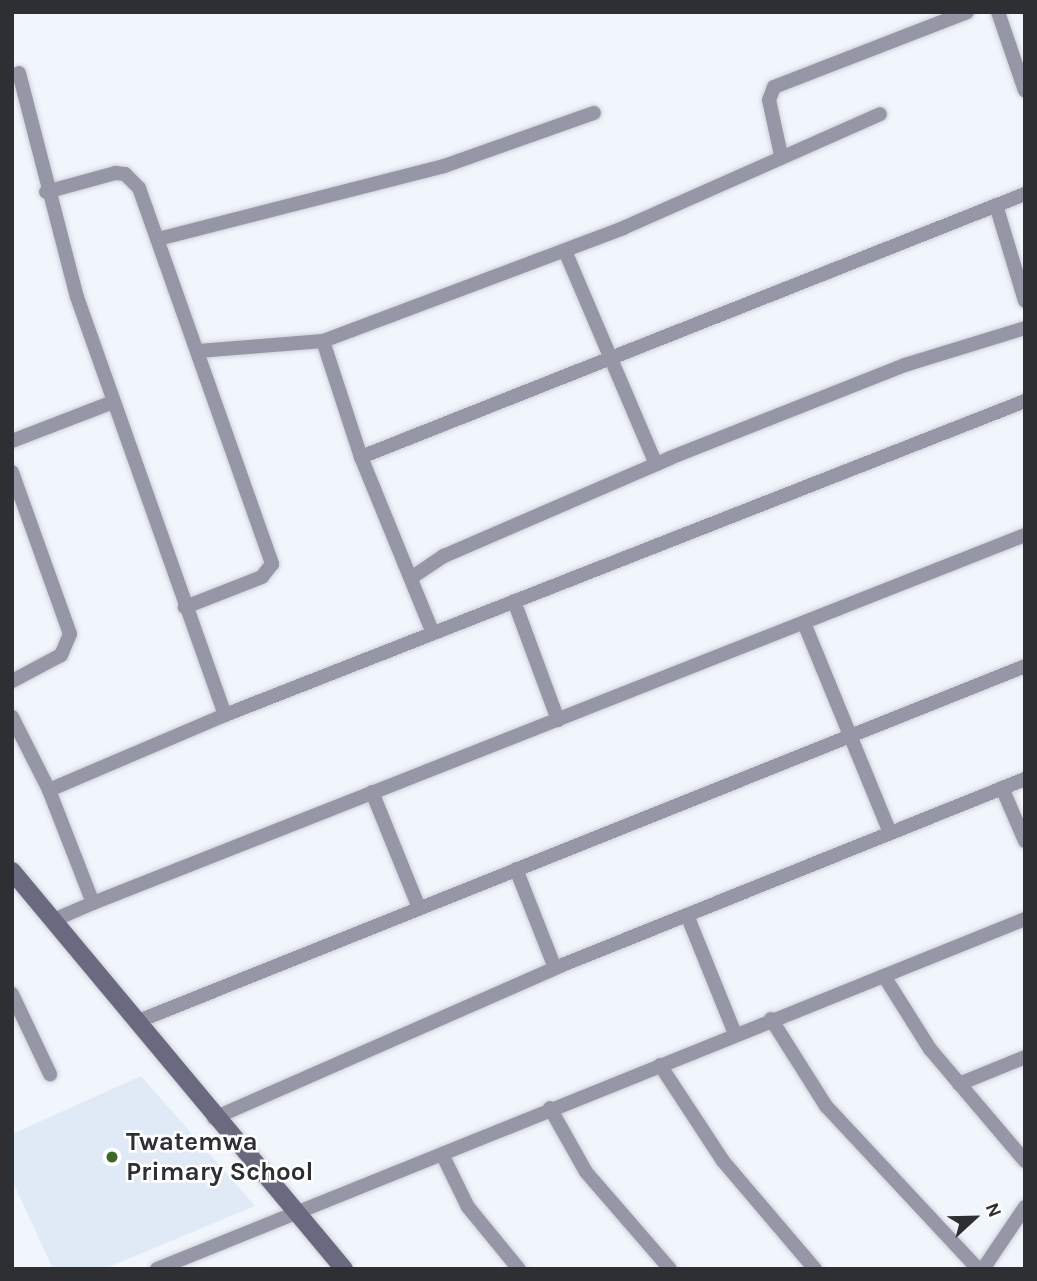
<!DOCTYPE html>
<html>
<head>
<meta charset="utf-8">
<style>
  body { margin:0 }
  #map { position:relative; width:1037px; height:1281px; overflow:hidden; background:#f1f5fc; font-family:Karla,sans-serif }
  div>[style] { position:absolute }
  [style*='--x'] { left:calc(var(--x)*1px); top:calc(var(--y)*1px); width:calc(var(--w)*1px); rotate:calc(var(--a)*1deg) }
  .built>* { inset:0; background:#e0eaf7 }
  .roads { filter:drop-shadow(0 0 2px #ced1d8) drop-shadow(0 0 2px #ced1d8) }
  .minor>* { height:14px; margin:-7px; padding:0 7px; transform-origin:7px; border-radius:7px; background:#9697a6 }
  .secondary>* { height:18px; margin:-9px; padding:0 9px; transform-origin:9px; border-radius:9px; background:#696a7f }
  .dots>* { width:19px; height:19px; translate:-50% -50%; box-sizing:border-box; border:4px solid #fff; border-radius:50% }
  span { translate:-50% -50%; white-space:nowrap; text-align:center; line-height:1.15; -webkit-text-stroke:5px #fff; paint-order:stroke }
  .poi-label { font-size:26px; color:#2d2f32; font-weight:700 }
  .left { translate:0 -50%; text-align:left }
  .frame { position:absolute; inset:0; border:14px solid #2d2f32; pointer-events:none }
  .north { position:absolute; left:939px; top:1183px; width:70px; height:70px; -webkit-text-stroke:5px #fff; paint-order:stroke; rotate:68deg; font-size:19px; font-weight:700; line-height:28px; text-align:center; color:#2d2f32 }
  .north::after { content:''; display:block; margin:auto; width:24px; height:32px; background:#2d2f32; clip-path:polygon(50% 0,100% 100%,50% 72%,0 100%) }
</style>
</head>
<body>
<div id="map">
  <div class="built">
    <i style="clip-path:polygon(141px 1076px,255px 1206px,104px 1269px,53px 1269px,12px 1180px,12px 1134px)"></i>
  </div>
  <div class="roads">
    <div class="minor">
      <i style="--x:998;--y:12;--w:83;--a:71.1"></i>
      <i style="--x:19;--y:73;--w:231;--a:75.5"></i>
      <i style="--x:77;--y:297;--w:443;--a:70.5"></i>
      <i style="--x:781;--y:155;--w:56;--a:-102.3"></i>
      <i style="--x:769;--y:100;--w:14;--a:-69"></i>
      <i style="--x:774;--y:87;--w:207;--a:-21.2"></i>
      <i style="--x:46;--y:192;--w:72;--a:-15.4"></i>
      <i style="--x:115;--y:173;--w:10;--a:6"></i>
      <i style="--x:125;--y:174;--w:20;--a:45"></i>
      <i style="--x:139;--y:188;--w:399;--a:70.5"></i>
      <i style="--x:272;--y:564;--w:16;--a:128"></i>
      <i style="--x:262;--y:577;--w:83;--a:158.7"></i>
      <i style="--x:996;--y:205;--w:100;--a:73.2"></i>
      <i style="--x:158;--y:239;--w:295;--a:-14.3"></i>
      <i style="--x:444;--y:166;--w:159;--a:-19.5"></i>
      <i style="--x:565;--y:251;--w:232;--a:66.9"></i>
      <i style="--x:323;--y:341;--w:122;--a:71.9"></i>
      <i style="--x:361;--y:457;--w:190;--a:67.8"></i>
      <i style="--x:199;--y:351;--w:124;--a:-4.6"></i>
      <i style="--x:323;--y:341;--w:321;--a:-20.6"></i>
      <i style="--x:623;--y:228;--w:281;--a:-23.9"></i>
      <i style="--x:12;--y:441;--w:108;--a:-21.1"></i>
      <i style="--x:361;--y:457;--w:714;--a:-21.61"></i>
      <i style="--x:12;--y:472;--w:172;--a:70.3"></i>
      <i style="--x:70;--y:634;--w:23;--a:113"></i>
      <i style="--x:61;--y:655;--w:55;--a:152"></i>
      <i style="--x:411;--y:578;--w:40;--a:-34"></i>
      <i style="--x:444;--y:556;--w:246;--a:-23.4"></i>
      <i style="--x:670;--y:458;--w:253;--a:-21.6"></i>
      <i style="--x:905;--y:365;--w:126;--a:-17.1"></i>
      <i style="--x:514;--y:601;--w:127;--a:69.7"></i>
      <i style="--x:804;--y:623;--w:227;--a:67.7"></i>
      <i style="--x:12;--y:717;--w:82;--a:63.1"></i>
      <i style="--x:1002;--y:788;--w:58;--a:66.5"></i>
      <i style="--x:372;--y:792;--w:125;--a:67.9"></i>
      <i style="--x:516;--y:869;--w:106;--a:68.5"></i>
      <i style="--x:93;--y:903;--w:1002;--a:-21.55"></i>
      <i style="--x:687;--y:915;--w:128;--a:68"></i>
      <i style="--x:56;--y:919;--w:40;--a:-23.4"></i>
      <i style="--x:93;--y:903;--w:121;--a:-111.3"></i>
      <i style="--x:49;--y:790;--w:191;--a:-23.1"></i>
      <i style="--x:225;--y:715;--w:859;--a:-21.43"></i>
      <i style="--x:884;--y:976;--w:86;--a:57.8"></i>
      <i style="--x:930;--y:1049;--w:147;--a:49.7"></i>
      <i style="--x:12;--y:994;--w:89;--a:64.6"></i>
      <i style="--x:771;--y:1019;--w:103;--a:57.7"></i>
      <i style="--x:826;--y:1106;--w:223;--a:47"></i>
      <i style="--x:136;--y:1022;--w:958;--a:-21.82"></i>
      <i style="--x:660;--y:1065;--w:115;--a:56.7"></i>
      <i style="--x:723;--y:1161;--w:142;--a:49.6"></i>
      <i style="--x:959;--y:1084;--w:71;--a:-22.2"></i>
      <i style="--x:550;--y:1108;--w:73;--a:60.6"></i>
      <i style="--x:586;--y:1172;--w:128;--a:49.1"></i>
      <i style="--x:214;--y:1118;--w:373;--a:-23.7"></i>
      <i style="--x:555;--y:968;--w:507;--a:-21.91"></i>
      <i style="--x:442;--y:1154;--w:59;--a:63.9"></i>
      <i style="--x:468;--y:1207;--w:80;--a:50.6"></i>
      <i style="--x:157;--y:1269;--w:936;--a:-21.96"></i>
      <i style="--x:983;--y:1269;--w:75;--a:-55.9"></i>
    </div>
    <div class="secondary">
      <i style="--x:12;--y:871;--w:518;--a:50.17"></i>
    </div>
  </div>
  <div class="dots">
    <i style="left:112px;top:1157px;background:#3d6825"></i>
  </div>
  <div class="poi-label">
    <span class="left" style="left:126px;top:1157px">Twatemwa<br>Primary School</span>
  </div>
  <div class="frame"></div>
  <div class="north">N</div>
</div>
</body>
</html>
